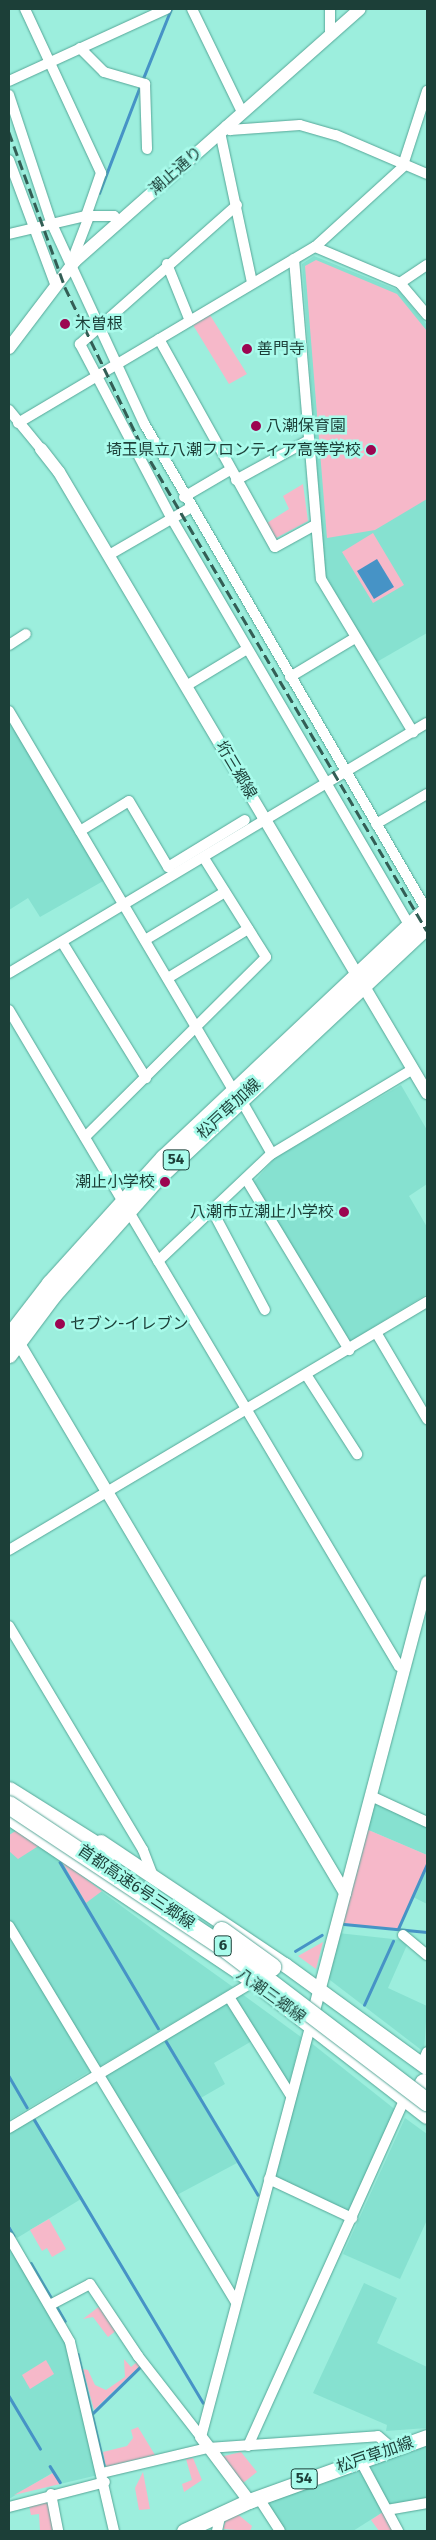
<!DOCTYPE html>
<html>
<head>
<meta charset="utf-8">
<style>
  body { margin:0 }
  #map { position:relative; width:436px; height:2540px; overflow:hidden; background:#9ceedd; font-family:"Fira Sans","Noto Sans JP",sans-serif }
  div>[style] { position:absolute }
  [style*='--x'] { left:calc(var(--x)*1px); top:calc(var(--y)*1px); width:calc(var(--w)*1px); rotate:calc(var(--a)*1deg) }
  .built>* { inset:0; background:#86e1d0 }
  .green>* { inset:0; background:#f6b8c9 }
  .water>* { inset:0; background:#4693c6 }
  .stream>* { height:2.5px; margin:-1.25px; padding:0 1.25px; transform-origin:1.25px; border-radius:1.25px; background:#4693c6 }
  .roads { filter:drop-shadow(0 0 1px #56a798) drop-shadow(0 0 1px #56a798) }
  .minor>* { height:10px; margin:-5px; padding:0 5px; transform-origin:5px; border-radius:5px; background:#fff }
  .tertiary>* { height:12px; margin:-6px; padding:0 6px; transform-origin:6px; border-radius:6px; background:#fff }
  .secondary>* { height:14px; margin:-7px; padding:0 7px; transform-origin:7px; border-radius:7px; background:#fff }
  .primary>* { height:15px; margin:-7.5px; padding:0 7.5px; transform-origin:7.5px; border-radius:7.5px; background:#fff }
  .motorway>* { height:18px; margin:-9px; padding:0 9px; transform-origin:9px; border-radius:9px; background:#fff }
  .rail>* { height:2.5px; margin-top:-1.25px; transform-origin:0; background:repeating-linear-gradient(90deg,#335e55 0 10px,transparent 0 15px) }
  .bridges { filter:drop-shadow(0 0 1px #56a798) drop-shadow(0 0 1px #56a798) }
  .motorway-bridge>* { height:18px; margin:-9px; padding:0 9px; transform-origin:9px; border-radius:9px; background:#fff }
  .dots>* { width:14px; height:14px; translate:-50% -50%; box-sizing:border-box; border:2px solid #a9fbeb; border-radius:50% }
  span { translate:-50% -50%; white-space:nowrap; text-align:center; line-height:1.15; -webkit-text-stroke:5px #a9fbeb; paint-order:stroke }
  .shield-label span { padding:1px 4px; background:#a9fbeb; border:1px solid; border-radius:4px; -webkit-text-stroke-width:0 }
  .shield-label { font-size:15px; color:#1c3f38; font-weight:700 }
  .street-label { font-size:16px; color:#1c3f38 }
  .poi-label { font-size:16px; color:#1c3f38 }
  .left { translate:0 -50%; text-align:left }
  .right { translate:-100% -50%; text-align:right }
  .frame { position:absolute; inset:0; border:10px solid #1c3f38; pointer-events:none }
</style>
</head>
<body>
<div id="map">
  <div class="built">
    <i style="clip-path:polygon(314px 256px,398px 290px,427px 325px,427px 633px,375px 663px,325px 574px,302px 264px)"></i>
    <i style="clip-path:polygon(9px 720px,105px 880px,40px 917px,28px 898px,9px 910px)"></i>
    <i style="clip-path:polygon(401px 1085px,427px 1130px,427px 1184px,409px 1196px,427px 1227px,427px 1294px,349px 1342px,253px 1183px,275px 1158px)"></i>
    <i style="clip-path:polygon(373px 1803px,427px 1827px,427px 1855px,366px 1829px)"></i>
    <i style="clip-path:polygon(9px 1823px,166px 1939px,233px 1987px,97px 2068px,9px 1919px)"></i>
    <i style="clip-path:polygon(427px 1867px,427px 1904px,413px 1897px)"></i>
    <i style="clip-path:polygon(338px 1933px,402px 1940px,407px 1945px,388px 1988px,427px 2006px,424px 2052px,326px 1977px)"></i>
    <i style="clip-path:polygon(9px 1935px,90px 2071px,9px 2120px)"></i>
    <i style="clip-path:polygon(242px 1994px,301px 2037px,288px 2088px,233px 1999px)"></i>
    <i style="clip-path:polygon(229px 2002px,252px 2041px,214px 2063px,225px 2084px,199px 2099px,237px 2163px,173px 2197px,102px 2077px)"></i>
    <i style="clip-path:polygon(310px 2042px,397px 2111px,351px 2212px,274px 2176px)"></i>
    <i style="clip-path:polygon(32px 2117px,81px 2199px,17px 2238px,9px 2224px,9px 2131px)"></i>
    <i style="clip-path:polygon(405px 2118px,427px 2134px,427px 2220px,400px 2279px,343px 2254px)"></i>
    <i style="clip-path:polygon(9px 2243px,62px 2331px,98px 2475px,60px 2484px,52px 2473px,9px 2499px)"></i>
    <i style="clip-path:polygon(364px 2283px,397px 2298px,377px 2343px,427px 2367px,427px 2428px,386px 2431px,387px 2425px,313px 2393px)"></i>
    <i style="clip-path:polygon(427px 2444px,427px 2499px,388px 2504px,369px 2464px)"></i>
    <i style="clip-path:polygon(359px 2467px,383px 2512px,353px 2531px,285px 2531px,267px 2503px)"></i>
  </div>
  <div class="green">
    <i style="clip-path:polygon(316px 260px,397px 294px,427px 331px,427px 499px,375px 530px,327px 538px,305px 266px)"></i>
    <i style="clip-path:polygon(210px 315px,247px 374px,229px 384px,193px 325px)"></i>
    <i style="clip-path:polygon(303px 484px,308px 521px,276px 538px,267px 523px,289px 509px,283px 496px)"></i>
    <i style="clip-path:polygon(373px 533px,404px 585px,373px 603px,342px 552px)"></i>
    <i style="clip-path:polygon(19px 1829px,40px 1845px,18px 1859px,9px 1851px,9px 1835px)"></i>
    <i style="clip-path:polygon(366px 1829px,427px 1855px,427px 1867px,399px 1929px,341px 1923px)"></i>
    <i style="clip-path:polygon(61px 1860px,102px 1891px,86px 1903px)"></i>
    <i style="clip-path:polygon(323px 1942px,316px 1969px,298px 1956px)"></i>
    <i style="clip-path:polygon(49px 2219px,66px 2249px,52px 2257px,47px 2248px,42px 2251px,30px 2230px)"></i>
    <i style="clip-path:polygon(101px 2305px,117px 2330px,108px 2337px,93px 2317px,83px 2319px)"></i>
    <i style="clip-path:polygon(124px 2359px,131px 2367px,138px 2361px,141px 2365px,94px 2410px,83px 2369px,88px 2370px,95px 2385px,106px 2390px,125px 2377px)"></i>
    <i style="clip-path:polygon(46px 2360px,54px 2374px,30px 2389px,22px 2375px)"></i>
    <i style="clip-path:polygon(138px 2427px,155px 2455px,106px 2467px,103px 2452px,127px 2446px,133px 2438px,131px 2430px)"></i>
    <i style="clip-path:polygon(241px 2452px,257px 2472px,243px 2483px,220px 2457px)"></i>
    <i style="clip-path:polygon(193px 2458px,202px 2480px,184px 2492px,182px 2484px,192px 2480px,186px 2459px)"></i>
    <i style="clip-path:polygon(143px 2472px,150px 2509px,139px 2510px,135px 2488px)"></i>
    <i style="clip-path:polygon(53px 2473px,60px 2484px,14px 2495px)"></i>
    <i style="clip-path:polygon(48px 2502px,54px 2531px,40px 2531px,39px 2514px,31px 2515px,29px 2506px)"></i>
    <i style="clip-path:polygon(235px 2512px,252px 2526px,250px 2531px,223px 2529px,227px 2515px)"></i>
    <i style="clip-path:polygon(383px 2512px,393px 2531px,379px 2531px,371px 2520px)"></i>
  </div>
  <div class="water">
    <i style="clip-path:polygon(377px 559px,394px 587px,374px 599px,357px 571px)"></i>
  </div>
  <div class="stream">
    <i style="--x:142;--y:81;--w:78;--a:-68.1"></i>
    <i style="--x:99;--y:193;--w:115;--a:-69"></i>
    <i style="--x:60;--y:1862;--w:193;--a:59.4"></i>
    <i style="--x:344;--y:1924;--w:83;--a:5.5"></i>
    <i style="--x:398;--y:1929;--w:71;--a:-66"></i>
    <i style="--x:295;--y:1951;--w:31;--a:-31"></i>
    <i style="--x:364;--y:2005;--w:70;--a:-65.6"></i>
    <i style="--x:166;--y:2041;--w:179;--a:59.1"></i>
    <i style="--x:9;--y:2076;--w:36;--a:60"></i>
    <i style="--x:34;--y:2119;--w:330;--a:59.2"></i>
    <i style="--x:9;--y:2227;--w:10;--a:61"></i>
    <i style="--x:31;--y:2263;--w:42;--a:59.7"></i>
    <i style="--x:57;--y:2307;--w:16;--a:60"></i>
    <i style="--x:78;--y:2354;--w:114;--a:76.8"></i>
    <i style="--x:9;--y:2396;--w:61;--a:59.2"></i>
    <i style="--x:93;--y:2413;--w:66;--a:-44.4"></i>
    <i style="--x:50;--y:2466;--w:19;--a:58"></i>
  </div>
  <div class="roads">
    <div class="minor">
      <i style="--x:25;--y:9;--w:181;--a:65.1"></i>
      <i style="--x:101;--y:173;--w:46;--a:109.2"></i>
      <i style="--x:192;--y:9;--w:114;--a:64.1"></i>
      <i style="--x:330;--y:33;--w:24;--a:-90"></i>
      <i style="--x:80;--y:48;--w:34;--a:45"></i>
      <i style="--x:104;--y:72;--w:43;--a:16.3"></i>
      <i style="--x:145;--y:84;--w:65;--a:88.2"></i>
      <i style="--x:9;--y:81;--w:173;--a:-24.6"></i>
      <i style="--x:9;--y:95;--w:134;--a:71.7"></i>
      <i style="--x:51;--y:222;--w:224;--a:65.2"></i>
      <i style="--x:145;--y:425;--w:560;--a:59.86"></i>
      <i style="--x:226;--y:126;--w:6;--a:45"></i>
      <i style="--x:230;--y:130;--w:70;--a:-4.1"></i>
      <i style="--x:300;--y:125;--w:37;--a:16"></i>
      <i style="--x:336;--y:135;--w:99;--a:23.2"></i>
      <i style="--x:220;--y:132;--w:154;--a:78"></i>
      <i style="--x:9;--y:160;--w:132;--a:69.6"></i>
      <i style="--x:403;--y:165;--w:78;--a:-72"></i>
      <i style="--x:237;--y:205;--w:210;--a:138.5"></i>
      <i style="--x:80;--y:344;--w:198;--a:62.3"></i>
      <i style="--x:172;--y:519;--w:469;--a:59.7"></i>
      <i style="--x:9;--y:234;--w:79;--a:-13.2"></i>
      <i style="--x:86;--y:216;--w:28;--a:0"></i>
      <i style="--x:114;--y:216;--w:7;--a:45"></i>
      <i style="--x:315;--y:247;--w:92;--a:23"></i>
      <i style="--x:400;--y:283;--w:42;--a:49.8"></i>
      <i style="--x:75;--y:253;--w:40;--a:-69"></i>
      <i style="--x:294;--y:259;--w:321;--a:85.2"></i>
      <i style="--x:321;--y:579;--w:179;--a:59"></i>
      <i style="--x:167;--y:264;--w:61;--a:68"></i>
      <i style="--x:400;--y:283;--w:32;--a:-34"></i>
      <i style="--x:159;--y:339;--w:238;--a:60.9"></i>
      <i style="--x:275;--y:547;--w:46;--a:-28.8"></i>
      <i style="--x:9;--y:410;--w:50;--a:50.6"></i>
      <i style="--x:18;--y:423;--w:345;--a:-30.7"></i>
      <i style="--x:315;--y:247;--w:122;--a:-42.3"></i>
      <i style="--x:236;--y:480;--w:83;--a:-28.7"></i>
      <i style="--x:184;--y:497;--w:53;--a:-30.4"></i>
      <i style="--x:109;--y:555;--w:94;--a:-30.1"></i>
      <i style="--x:9;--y:645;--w:20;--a:-33"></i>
      <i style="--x:290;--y:677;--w:76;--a:-31"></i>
      <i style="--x:186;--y:686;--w:71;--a:-31.2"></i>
      <i style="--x:9;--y:711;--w:438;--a:59.4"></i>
      <i style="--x:376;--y:824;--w:59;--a:-30.5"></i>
      <i style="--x:80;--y:831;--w:57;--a:-31.5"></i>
      <i style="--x:129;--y:801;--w:77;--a:59.4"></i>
      <i style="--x:168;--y:867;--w:90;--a:-31.4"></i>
      <i style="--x:145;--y:940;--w:93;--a:-31"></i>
      <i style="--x:62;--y:942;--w:160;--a:58.3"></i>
      <i style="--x:9;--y:973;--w:487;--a:-30.9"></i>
      <i style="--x:168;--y:978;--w:94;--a:-31.5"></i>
      <i style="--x:9;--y:1010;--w:763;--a:59.27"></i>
      <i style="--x:399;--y:1666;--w:6;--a:9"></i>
      <i style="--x:240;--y:1098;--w:64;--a:60.3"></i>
      <i style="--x:85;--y:1137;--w:255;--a:-44.8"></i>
      <i style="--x:266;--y:957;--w:117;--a:-122.1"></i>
      <i style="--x:246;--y:1179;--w:200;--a:58.9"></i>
      <i style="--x:212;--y:1210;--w:113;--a:62.1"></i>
      <i style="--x:158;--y:1261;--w:154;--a:-43.4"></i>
      <i style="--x:270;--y:1155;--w:167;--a:-31"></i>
      <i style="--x:377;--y:1334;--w:99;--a:59.5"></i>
      <i style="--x:307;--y:1376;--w:93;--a:57.3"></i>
      <i style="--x:9;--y:1550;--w:486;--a:-30.7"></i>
      <i style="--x:9;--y:1626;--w:261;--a:59.1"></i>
      <i style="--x:143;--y:1850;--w:26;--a:69"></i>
      <i style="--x:371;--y:1796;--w:62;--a:24.9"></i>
      <i style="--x:9;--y:1926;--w:439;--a:58.9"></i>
      <i style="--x:403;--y:1935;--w:31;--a:40"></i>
      <i style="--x:229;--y:1997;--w:117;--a:57.9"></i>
      <i style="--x:422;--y:2064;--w:13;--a:-67"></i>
      <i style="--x:9;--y:2128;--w:284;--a:-30.9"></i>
      <i style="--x:269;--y:2179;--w:92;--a:25.2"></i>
      <i style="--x:9;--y:2237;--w:121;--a:59.8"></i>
      <i style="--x:70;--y:2342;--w:194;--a:76.9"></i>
      <i style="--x:50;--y:2305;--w:45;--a:-27.7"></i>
      <i style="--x:90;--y:2284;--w:87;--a:56.3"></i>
      <i style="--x:138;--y:2356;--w:103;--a:52.1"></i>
      <i style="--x:201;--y:2437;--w:426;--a:-75.1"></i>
      <i style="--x:248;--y:2446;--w:381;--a:-65.7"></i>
      <i style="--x:360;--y:2460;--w:81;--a:61.8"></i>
      <i style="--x:102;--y:2473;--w:109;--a:-13.3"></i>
      <i style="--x:208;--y:2448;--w:170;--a:-4"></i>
      <i style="--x:378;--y:2436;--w:20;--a:41"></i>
      <i style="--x:51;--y:2494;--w:38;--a:79"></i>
      <i style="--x:258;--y:2497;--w:40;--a:57.1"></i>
      <i style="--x:9;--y:2507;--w:99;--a:-14.6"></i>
      <i style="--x:387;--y:2510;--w:41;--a:-9.9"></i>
      <i style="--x:217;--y:2531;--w:19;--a:-78"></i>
    </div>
    <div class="tertiary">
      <i style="--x:9;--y:348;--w:109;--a:-52.8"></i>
      <i style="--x:75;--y:261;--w:380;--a:-41.5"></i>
      <i style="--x:41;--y:449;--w:29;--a:52"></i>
      <i style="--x:59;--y:472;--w:722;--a:59.35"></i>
      <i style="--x:14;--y:1335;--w:649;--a:59.32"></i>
      <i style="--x:311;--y:2022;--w:455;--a:-75.2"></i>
      <i style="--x:201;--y:2437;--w:80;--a:53.1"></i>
    </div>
    <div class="secondary">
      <i style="--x:9;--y:1818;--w:294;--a:33.9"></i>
      <i style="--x:253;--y:1982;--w:220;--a:37.8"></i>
      <i style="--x:101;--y:1842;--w:221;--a:33.8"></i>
      <i style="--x:285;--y:1965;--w:175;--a:36"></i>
    </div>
    <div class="primary">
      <i style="--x:9;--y:1335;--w:66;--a:-52.4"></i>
      <i style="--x:49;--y:1283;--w:170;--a:-47.9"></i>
      <i style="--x:163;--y:1157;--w:363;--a:-43.3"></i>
      <i style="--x:9;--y:1355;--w:74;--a:-53.3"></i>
      <i style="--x:53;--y:1296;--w:157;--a:-48.4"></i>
      <i style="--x:157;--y:1179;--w:370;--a:-43.1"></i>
      <i style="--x:184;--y:2531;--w:72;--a:-24.8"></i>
      <i style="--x:249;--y:2501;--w:189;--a:-19.8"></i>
    </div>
    <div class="motorway">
      <i style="--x:9;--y:1791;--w:117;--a:32.1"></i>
      <i style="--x:424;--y:2083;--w:4;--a:45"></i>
    </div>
  </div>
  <div class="rail">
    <i style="--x:9;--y:132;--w:165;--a:70.1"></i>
    <i style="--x:65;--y:287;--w:179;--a:64.2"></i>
    <i style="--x:143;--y:448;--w:560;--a:59.54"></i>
  </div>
  <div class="bridges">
    <div class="motorway-bridge">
      <i style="--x:9;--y:1805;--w:260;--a:33.6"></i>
      <i style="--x:226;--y:1949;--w:253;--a:37.3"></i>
      <i style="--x:222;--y:1931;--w:62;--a:35.8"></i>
    </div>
  </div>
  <div class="dots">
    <i style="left:65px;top:324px;background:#9c0551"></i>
    <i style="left:247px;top:349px;background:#9c0551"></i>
    <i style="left:256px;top:426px;background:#9c0551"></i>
    <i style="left:371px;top:450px;background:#9c0551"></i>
    <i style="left:165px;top:1182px;background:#9c0551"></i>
    <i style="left:344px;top:1212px;background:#9c0551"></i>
    <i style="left:60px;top:1324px;background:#9c0551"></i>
  </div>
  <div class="shield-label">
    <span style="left:176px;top:1160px">54</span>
    <span style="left:223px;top:1946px">6</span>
    <span style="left:304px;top:2479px">54</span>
  </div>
  <div class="street-label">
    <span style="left:176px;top:171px;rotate:-41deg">潮止通り</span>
    <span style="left:236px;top:770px;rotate:59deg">垳三郷線</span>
    <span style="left:229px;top:1109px;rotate:-43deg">松戸草加線</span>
    <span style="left:136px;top:1887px;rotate:34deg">首都高速6号三郷線</span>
    <span style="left:271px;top:1996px;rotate:36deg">八潮三郷線</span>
    <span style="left:375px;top:2455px;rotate:-19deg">松戸草加線</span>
  </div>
  <div class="poi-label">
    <span class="left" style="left:75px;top:324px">木曽根</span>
    <span class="left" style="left:257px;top:349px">善門寺</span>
    <span class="left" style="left:266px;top:426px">八潮保育園</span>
    <span class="right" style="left:361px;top:450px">埼玉県立八潮フロンティア高等学校</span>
    <span class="right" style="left:155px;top:1182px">潮止小学校</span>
    <span class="right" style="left:334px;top:1212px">八潮市立潮止小学校</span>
    <span class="left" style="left:70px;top:1324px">セブン-イレブン</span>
  </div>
  <div class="frame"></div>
</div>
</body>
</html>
